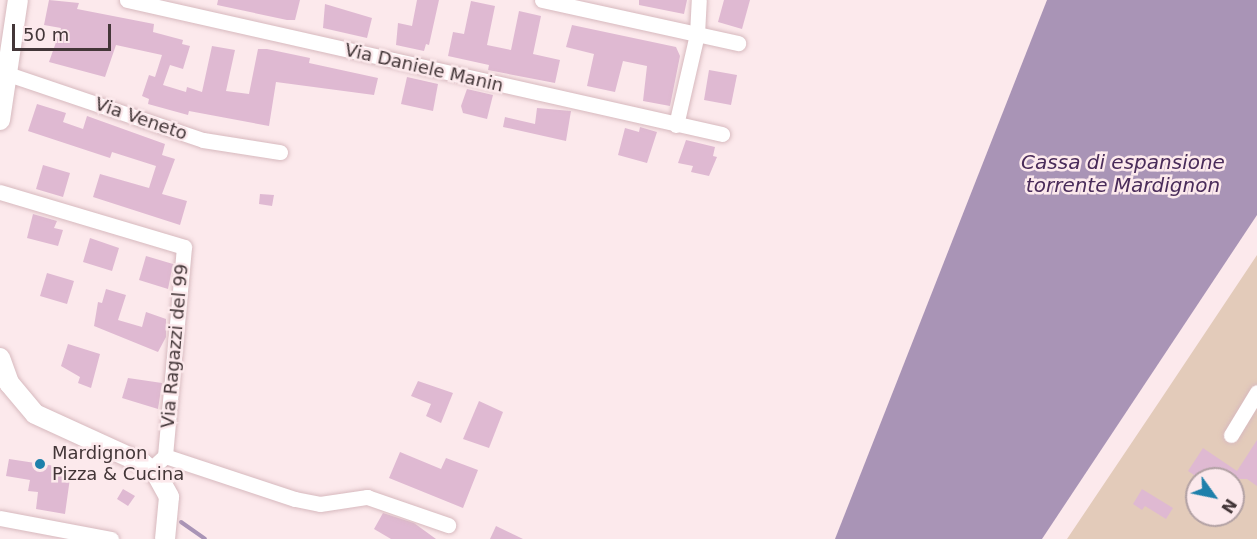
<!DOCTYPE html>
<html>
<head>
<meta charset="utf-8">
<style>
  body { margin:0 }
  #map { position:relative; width:1257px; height:539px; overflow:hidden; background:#fce9ec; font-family:"DejaVu Sans",sans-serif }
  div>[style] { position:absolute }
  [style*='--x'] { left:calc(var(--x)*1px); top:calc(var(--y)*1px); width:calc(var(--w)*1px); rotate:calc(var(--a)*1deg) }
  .green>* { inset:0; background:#e3cbba }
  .water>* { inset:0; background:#a994b6 }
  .stream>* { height:4px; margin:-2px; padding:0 2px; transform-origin:2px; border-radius:2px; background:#a994b6 }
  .building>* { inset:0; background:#dfb9d2 }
  .roads { filter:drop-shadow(0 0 2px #d7b9be) drop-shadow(0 0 2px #d7b9be) }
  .minor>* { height:15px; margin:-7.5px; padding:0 7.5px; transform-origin:7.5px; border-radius:7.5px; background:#fff }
  .tertiary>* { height:20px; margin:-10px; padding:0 10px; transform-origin:10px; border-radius:10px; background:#fff }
  .dots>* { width:16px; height:16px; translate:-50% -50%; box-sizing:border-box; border:3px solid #fce9ec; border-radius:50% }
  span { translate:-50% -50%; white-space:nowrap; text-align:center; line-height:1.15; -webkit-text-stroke:5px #fce9ec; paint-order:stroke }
  .street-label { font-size:18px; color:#433638 }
  .poi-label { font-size:18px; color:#433638 }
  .left { translate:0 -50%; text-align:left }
  .water-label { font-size:20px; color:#4a2c5a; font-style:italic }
  .north { position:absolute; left:1185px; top:467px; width:60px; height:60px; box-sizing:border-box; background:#fce9ec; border:2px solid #b2a1a4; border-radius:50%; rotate:123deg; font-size:16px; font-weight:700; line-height:24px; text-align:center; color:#433638 }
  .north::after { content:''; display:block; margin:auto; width:21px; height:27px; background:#1e80ab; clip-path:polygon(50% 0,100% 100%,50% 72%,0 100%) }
  .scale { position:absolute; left:12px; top:24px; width:99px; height:27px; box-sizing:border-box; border:3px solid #433638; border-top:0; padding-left:8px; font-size:18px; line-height:21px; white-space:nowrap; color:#433638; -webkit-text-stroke:4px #fce9ec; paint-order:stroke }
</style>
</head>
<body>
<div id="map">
  <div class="green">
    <i style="clip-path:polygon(evenodd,1257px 255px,1257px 539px,1067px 539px,1159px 402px,1257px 255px,1197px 479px,1233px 479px,1233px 515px,1197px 515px,1197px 479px)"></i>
  </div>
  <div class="water">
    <i style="clip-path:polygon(1047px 0,1257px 0,1257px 215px,1042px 539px,835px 539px)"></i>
  </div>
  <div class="stream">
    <i style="--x:181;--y:522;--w:29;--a:35"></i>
  </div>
  <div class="building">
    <i style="clip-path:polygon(49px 0,79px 3px,77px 9px,154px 24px,153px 32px,183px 40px,182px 44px,190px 46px,183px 69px,170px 65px,163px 85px,186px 92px,187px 87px,202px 92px,212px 46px,235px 50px,226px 91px,249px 94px,258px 49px,267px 49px,310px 58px,309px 63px,378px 78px,374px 95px,276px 82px,269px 126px,189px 111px,188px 115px,148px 104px,149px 99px,142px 96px,149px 75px,155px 77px,162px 55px,116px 45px,105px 77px,49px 62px,61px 28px,44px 25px)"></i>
    <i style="clip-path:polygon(218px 0,300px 0,295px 20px,287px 20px,217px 5px)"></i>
    <i style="clip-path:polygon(417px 0,439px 0,429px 45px,426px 44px,424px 51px,396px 45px,398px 23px,412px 26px)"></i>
    <i style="clip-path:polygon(639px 0,687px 0,684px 14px,639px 5px)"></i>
    <i style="clip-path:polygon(724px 0,750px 0,742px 29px,718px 22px)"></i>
    <i style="clip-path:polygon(471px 1px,495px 6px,487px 45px,511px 50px,519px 11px,541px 16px,533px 54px,560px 60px,555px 83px,488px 70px,489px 65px,448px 56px,453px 32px,464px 34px)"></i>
    <i style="clip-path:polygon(325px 4px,372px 18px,367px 38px,323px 28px)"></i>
    <i style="clip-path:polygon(572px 25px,676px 47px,680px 56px,670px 106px,643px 101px,647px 66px,623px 61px,615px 92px,587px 86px,594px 54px,566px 47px)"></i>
    <i style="clip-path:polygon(709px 70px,737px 75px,731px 105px,704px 100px)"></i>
    <i style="clip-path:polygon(407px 77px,438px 84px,433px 111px,401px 104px)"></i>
    <i style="clip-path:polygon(467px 89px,493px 95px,487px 119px,463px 113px,461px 106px)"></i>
    <i style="clip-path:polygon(37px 104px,66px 113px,63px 122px,83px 129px,87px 116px,165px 144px,162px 155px,175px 159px,162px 194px,187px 201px,180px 225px,93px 197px,100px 174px,149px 188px,156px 166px,112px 152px,110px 158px,28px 131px)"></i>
    <i style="clip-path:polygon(537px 108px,571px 111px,566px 141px,503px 127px,505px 117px,535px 124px)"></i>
    <i style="clip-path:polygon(640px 127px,657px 132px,647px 163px,618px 155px,625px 128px,639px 132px)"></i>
    <i style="clip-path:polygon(686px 140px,715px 147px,713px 156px,717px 157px,709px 176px,691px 172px,693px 166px,678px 163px)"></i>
    <i style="clip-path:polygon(43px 165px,70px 173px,63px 197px,36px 189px)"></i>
    <i style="clip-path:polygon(260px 194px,274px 195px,272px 206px,259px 204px)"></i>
    <i style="clip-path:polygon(33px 214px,57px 221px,54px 228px,63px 230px,58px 246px,27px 238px)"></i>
    <i style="clip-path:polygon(90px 238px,119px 248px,112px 271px,83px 262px)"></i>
    <i style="clip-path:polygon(146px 256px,173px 264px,168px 289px,139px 280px)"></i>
    <i style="clip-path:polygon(47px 273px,74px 281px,67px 304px,40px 296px)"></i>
    <i style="clip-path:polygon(106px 289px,126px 295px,118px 320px,142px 327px,146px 312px,166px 319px,166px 337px,158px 352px,94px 326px,98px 302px,102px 303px)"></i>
    <i style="clip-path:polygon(68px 344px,100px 354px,91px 388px,78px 383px,80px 377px,61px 366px)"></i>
    <i style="clip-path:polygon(128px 378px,162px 383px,158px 409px,122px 398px)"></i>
    <i style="clip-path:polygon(418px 381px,453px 393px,441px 423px,426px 416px,431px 404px,411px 396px)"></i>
    <i style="clip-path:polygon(479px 401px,503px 412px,489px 448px,463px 439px)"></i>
    <i style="clip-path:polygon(1257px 440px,1257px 486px,1247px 479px,1200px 479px,1188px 471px,1203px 448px,1237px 471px)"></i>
    <i style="clip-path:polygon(400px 452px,441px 469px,446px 458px,478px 470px,463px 508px,389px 478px)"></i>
    <i style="clip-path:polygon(9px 459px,55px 466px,54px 475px,70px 478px,65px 514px,36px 509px,38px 492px,28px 491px,30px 480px,6px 476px)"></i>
    <i style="clip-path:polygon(123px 489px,135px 496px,128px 506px,117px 499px)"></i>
    <i style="clip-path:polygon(1142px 489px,1173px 508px,1166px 519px,1145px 506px,1142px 510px,1133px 504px)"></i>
    <i style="clip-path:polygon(383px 513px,414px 523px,436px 539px,391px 539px,374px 529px)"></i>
    <i style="clip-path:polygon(496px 526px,523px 539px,490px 539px)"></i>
  </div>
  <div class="roads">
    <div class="minor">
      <i style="--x:127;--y:0;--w:610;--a:12.69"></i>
      <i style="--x:542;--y:0;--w:201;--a:12.4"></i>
      <i style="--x:5;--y:73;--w:209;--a:18.7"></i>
      <i style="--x:203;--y:140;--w:78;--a:8.9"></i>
      <i style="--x:676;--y:125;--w:93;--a:-77"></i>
      <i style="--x:697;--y:34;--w:34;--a:-87"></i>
      <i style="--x:0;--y:192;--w:192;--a:16.6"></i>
      <i style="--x:184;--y:247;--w:210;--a:95.2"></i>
      <i style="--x:165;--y:456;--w:19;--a:137"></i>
      <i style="--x:1231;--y:435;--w:50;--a:-58.8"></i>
      <i style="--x:165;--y:456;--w:137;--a:18.3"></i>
      <i style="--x:295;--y:499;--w:25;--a:11"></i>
      <i style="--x:320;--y:504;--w:48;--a:-8.5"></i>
      <i style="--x:367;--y:497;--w:86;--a:19.1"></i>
      <i style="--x:0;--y:518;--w:113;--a:10.7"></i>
    </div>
    <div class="tertiary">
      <i style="--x:0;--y:120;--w:121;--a:-81.5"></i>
      <i style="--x:0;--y:358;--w:27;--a:70"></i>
      <i style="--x:9;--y:383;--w:40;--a:50"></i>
      <i style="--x:35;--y:414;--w:118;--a:24.6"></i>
      <i style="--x:142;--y:463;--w:19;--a:39"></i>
      <i style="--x:157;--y:475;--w:25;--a:61"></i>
      <i style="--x:169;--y:497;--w:42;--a:95.4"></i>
    </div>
  </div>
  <div class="dots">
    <i style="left:40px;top:464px;background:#1e80ab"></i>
  </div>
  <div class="street-label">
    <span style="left:424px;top:68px;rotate:13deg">Via Daniele Manin</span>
    <span style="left:141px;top:119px;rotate:19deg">Via Veneto</span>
    <span style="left:175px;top:346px;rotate:-85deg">Via Ragazzi del 99</span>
  </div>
  <div class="poi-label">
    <span class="left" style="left:52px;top:464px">Mardignon<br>Pizza &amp; Cucina</span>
  </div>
  <div class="water-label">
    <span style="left:1123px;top:174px">Cassa di espansione<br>torrente Mardignon</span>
  </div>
  <div class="north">N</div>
  <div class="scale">50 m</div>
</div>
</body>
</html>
